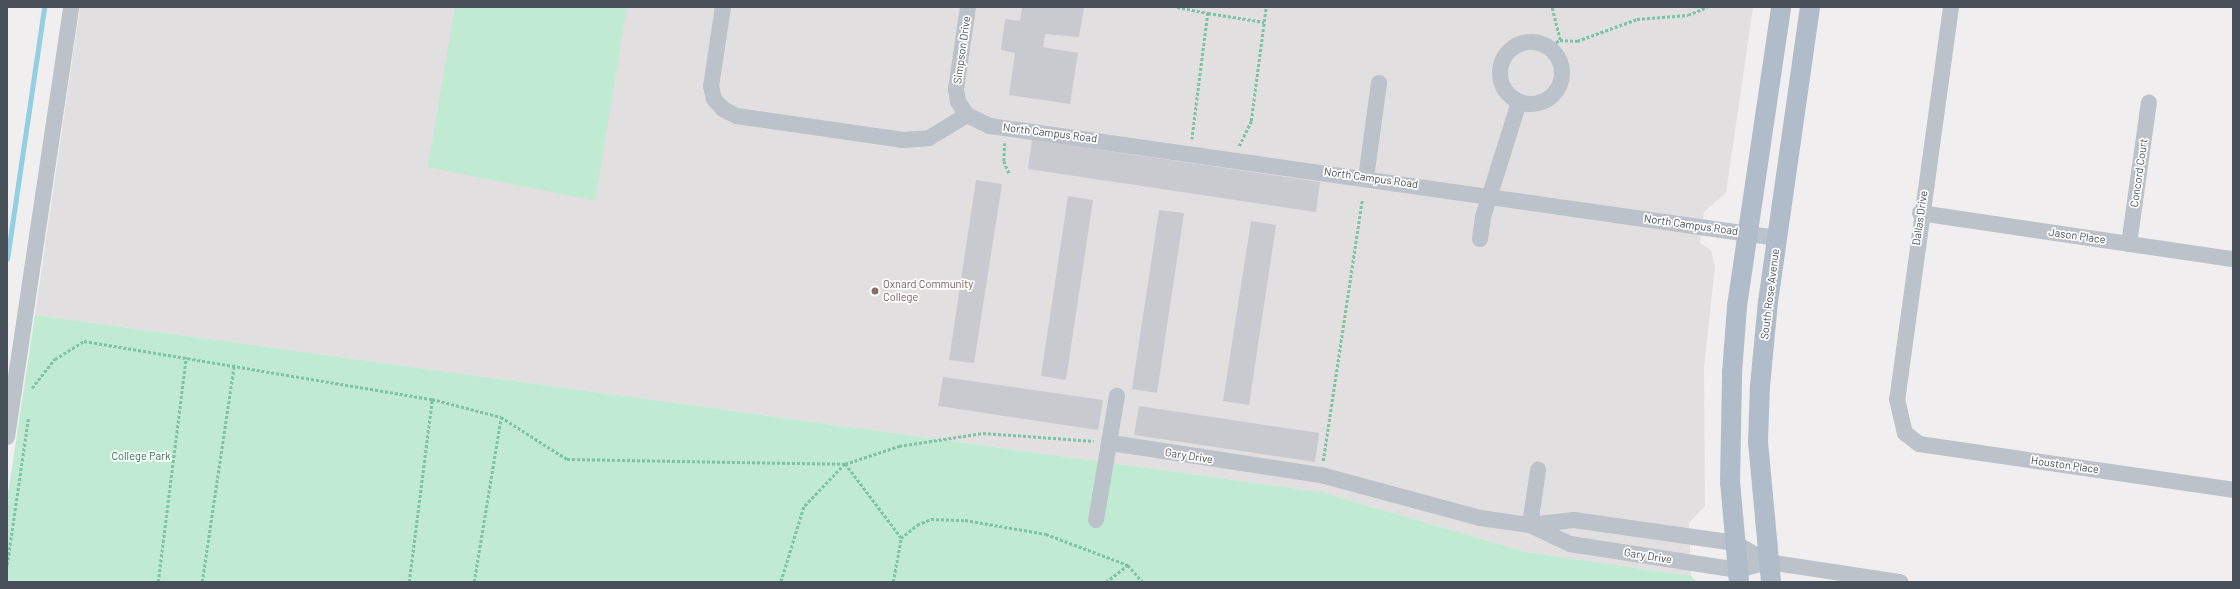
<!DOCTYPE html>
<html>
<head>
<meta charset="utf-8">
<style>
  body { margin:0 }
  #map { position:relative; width:2240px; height:589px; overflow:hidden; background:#f0eeee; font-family:Barlow,sans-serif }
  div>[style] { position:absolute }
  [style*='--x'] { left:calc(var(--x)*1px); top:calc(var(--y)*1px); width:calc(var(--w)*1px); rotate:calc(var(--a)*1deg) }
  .education>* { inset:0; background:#e1dfdf }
  .green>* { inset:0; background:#c0ead2 }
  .stream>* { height:5px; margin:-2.5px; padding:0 2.5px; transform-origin:2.5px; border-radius:2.5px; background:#92cfe2 }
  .building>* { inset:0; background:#c9cad0 }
  .path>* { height:2.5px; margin-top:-1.25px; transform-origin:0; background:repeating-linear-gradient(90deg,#7cc4a3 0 3px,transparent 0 5px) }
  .minor>* { height:16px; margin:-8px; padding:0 8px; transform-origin:8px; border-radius:8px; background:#bbc2c9 }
  .minor>.ring { margin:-8px; padding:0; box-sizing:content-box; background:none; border:16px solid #bbc2c9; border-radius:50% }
  .major>* { height:20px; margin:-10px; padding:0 10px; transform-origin:10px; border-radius:10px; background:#b0bcca }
  .dots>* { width:11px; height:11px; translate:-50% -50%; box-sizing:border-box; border:2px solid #fff; border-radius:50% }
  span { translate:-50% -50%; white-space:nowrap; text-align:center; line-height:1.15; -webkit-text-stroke:3.5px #fff; paint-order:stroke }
  .street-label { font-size:11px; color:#485059 }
  .education-label { font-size:11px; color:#785e54 }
  .left { translate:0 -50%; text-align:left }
  .park-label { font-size:11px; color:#20734c }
  .frame { position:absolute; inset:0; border:8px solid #485059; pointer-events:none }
</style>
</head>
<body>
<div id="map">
  <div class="education">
    <i style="clip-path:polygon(80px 7px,1753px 7px,1726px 193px,1704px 212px,1700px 243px,1711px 250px,1715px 266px,1704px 367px,1705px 506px,1689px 523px,1691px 576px,1526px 552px,1321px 492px,35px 315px)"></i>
  </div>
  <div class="green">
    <i style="clip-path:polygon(455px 7px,627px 7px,595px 201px,428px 167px)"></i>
    <i style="clip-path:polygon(35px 315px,1321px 492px,1526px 552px,1691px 576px,1697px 582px,7px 582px,7px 501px)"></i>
  </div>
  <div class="stream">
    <i style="--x:7;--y:259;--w:255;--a:-81.6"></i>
  </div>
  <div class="building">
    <i style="clip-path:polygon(1022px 7px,1084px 8px,1079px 37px,1045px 34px,1043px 47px,1078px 53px,1070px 104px,1009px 95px,1015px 53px,1001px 50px,1005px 19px,1020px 21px)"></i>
    <i style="clip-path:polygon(1032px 140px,1320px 182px,1316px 212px,1028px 169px)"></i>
    <i style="clip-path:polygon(976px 180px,1002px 184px,974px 363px,949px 360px)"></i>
    <i style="clip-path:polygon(1068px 196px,1093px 200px,1066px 380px,1041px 376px)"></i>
    <i style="clip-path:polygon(1159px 210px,1184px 213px,1157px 393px,1132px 389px)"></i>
    <i style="clip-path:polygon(1251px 221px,1276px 225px,1249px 405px,1223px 401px)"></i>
    <i style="clip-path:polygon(943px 377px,1103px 400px,1098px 430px,938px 406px)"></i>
    <i style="clip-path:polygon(1139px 406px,1319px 433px,1315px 462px,1134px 435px)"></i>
  </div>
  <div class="path">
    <i style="--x:1177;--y:7;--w:32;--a:11"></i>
    <i style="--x:1208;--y:13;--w:127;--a:97.2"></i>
    <i style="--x:1208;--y:13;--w:57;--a:9.1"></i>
    <i style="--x:1560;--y:40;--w:17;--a:3"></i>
    <i style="--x:1577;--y:41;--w:64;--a:-20.1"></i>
    <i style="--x:1637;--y:19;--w:51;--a:-4.5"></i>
    <i style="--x:1688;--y:15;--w:21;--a:-23"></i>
    <i style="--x:1547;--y:47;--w:15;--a:-28"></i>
    <i style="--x:1560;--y:40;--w:34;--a:-104"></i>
    <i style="--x:1005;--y:143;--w:18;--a:93"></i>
    <i style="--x:1004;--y:161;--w:13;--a:67"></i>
    <i style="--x:1239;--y:146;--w:28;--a:-64"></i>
    <i style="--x:1251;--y:121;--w:115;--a:-82.5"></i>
    <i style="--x:32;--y:388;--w:37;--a:-52"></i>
    <i style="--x:55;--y:359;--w:34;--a:-32"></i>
    <i style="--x:84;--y:341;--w:353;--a:9.5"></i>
    <i style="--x:432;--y:399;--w:71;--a:14.6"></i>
    <i style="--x:501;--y:417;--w:78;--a:32.5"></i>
    <i style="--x:567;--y:459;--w:278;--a:1"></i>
    <i style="--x:845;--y:464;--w:59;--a:133.6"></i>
    <i style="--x:804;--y:507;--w:78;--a:107"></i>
    <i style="--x:1323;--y:461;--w:264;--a:-81.5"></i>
    <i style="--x:901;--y:538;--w:93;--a:-127.1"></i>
    <i style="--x:845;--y:464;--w:57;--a:-18.4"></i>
    <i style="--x:899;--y:446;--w:85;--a:-8.8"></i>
    <i style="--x:983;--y:433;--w:111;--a:4.1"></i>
    <i style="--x:7;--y:565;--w:148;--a:-81.8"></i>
    <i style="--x:158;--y:582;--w:227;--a:-82.9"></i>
    <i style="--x:202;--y:582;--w:220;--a:-81.6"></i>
    <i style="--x:409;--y:582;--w:184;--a:-82.8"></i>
    <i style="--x:474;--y:582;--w:167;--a:-80.7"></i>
    <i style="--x:893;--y:582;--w:45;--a:-79.7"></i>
    <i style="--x:901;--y:538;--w:21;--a:-39"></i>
    <i style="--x:917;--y:525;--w:15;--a:-23"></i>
    <i style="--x:931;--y:519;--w:34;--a:2"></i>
    <i style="--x:965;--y:520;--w:82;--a:9.8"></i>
    <i style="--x:1046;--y:534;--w:88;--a:20.7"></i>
    <i style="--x:1106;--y:582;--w:28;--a:-38"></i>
    <i style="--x:1128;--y:565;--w:23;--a:49"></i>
  </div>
  <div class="minor">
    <i style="--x:723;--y:7;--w:80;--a:98.6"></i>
    <i style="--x:711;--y:86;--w:13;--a:77"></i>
    <i style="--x:714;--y:99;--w:13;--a:48"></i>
    <i style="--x:723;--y:109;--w:16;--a:27"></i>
    <i style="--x:737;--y:116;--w:168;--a:8.2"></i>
    <i style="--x:903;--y:140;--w:26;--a:-4"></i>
    <i style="--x:929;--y:138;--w:44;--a:-31.2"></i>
    <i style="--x:968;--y:7;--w:83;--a:98.3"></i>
    <i style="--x:956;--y:89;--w:13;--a:81"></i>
    <i style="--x:958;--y:102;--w:16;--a:55"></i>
    <i style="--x:967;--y:115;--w:25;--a:26"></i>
    <i style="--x:990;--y:126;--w:795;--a:8.1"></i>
    <i style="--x:1951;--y:7;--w:396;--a:97.8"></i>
    <i style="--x:1897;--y:399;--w:35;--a:77"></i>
    <i style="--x:1905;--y:433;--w:18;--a:38"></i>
    <i style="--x:1919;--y:444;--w:317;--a:8.3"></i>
    <i class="ring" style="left:1500px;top:42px;width:46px;height:46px"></i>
    <i style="--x:1366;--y:178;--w:96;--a:-82.2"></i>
    <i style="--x:1920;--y:213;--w:316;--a:8.4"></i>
    <i style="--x:1480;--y:239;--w:22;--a:-82"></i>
    <i style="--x:1483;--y:217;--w:121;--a:-72.6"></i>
    <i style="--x:2129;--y:244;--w:143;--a:-82"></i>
    <i style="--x:7;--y:437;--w:435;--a:-81.5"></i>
    <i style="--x:1111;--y:443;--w:212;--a:8.7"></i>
    <i style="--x:1321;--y:475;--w:165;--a:15.1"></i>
    <i style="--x:1480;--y:518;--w:50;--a:8"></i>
    <i style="--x:1530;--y:525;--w:44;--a:-6.5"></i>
    <i style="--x:1574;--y:520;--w:163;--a:8.1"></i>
    <i style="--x:1735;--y:543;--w:38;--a:30"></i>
    <i style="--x:1768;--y:562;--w:134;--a:8.6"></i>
    <i style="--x:1096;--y:520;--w:126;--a:-80.4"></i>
    <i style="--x:1530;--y:525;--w:44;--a:25.4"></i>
    <i style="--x:1570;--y:544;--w:170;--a:8.8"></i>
    <i style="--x:1738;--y:570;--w:31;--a:-15"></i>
    <i style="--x:1530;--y:525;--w:56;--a:-81.7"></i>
  </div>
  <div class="major">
    <i style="--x:1739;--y:582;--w:100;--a:-95.1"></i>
    <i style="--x:1730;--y:482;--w:109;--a:-88.9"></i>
    <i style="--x:1732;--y:373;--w:67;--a:-85.7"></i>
    <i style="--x:1737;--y:306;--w:302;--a:-81.6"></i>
    <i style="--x:1771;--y:582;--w:141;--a:-95.3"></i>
    <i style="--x:1758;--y:442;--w:56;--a:-88"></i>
    <i style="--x:1760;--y:386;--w:84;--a:-84.6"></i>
    <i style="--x:1768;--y:302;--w:298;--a:-81.9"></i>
  </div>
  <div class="dots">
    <i style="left:875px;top:291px;background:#8d6e63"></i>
  </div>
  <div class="street-label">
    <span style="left:962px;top:50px;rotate:-82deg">Simpson Drive</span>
    <span style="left:1050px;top:133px;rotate:7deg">North Campus Road</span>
    <span style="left:2139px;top:173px;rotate:-82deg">Concord Court</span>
    <span style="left:1371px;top:178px;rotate:8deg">North Campus Road</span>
    <span style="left:1920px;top:218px;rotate:-82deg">Dallas Drive</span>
    <span style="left:1691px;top:225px;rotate:8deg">North Campus Road</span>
    <span style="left:2077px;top:236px;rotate:8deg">Jason Place</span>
    <span style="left:1770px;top:294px;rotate:-83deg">South Rose Avenue</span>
    <span style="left:1189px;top:456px;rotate:9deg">Gary Drive</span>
    <span style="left:2065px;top:465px;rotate:8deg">Houston Place</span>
    <span style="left:1648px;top:556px;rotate:9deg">Gary Drive</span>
  </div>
  <div class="education-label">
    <span class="left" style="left:883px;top:291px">Oxnard Community<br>College</span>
  </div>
  <div class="park-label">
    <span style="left:141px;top:456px">College Park</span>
  </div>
  <div class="frame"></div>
</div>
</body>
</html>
